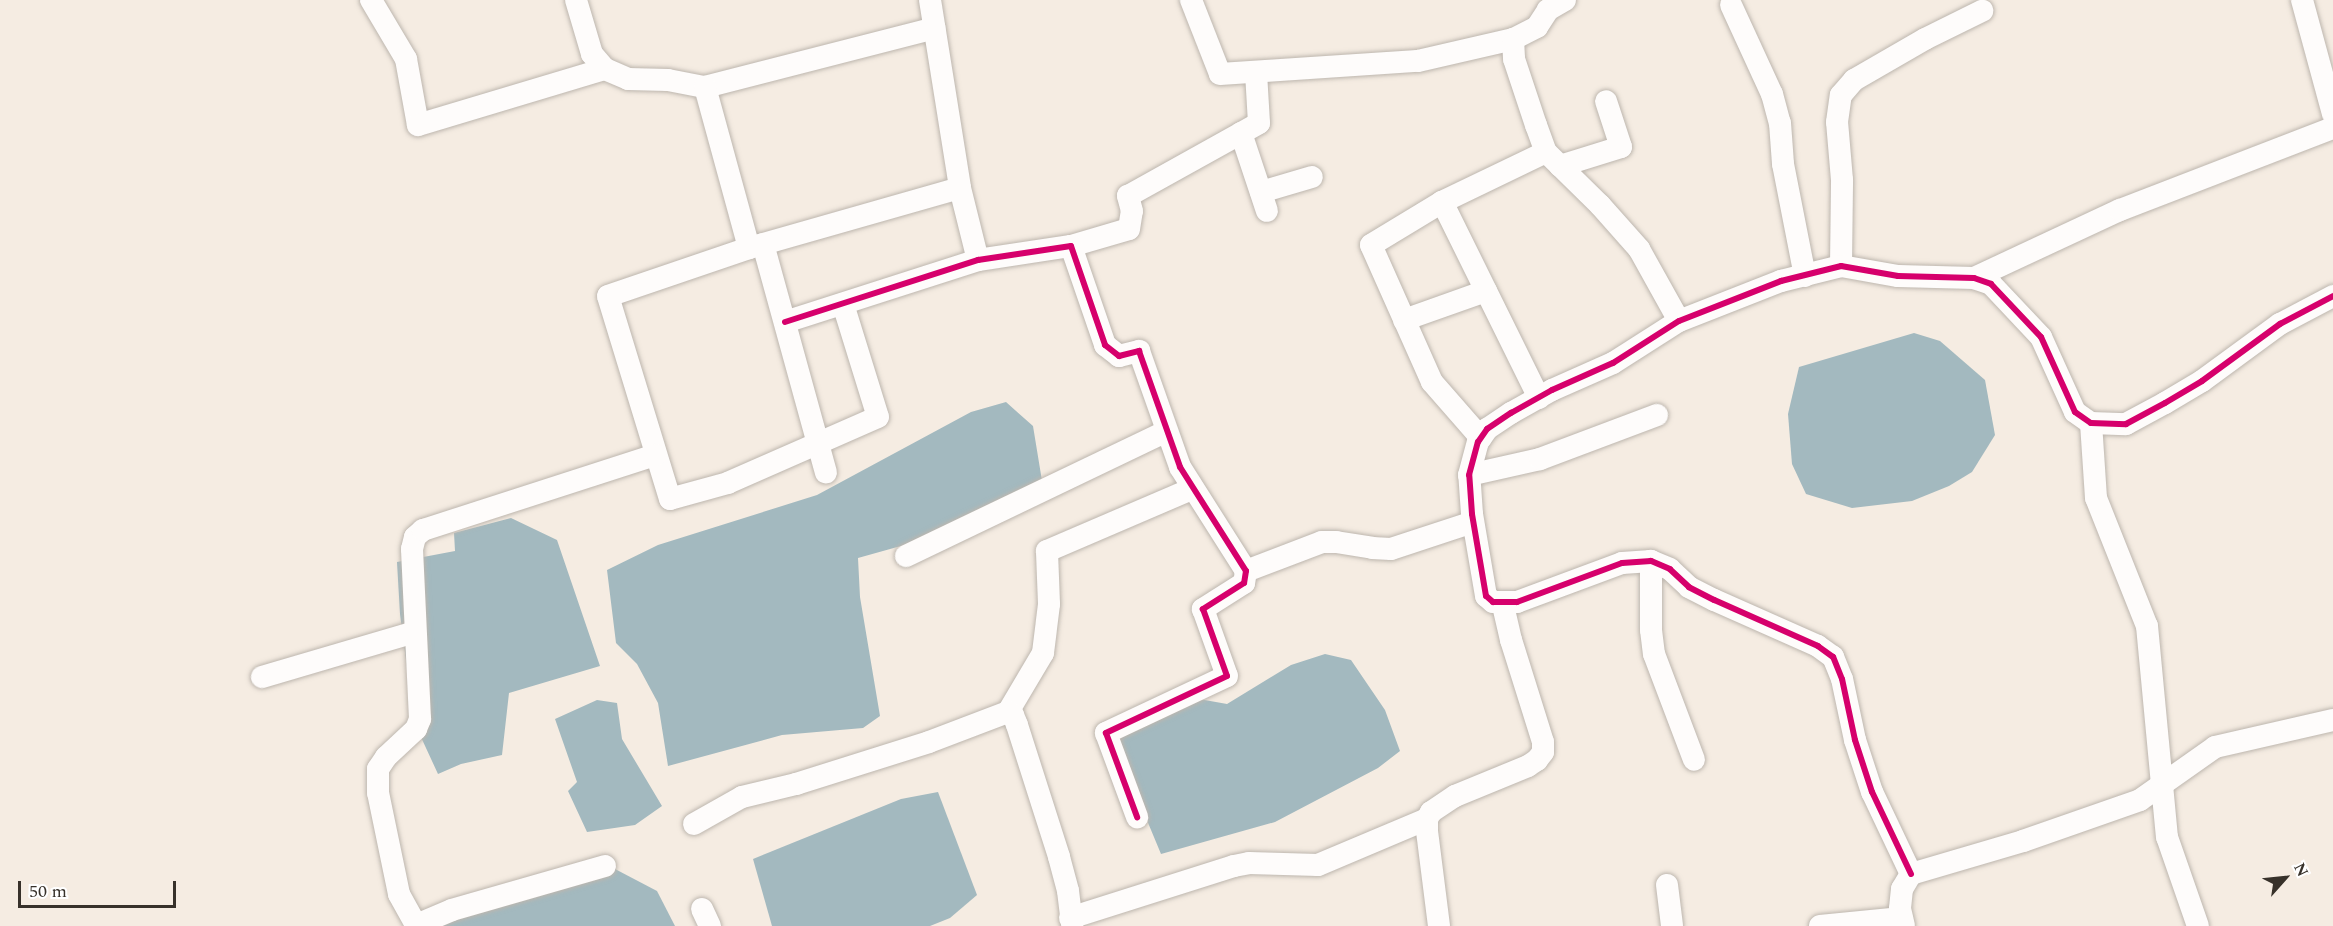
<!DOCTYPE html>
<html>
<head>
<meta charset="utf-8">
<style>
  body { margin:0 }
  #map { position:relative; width:2333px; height:926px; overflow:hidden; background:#f5ece2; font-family:Spectral,serif }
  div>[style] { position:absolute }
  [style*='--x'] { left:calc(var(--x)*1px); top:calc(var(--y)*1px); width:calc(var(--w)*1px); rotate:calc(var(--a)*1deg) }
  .water>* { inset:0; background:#a3b9bf }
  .roads { filter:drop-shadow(0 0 2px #bdb6ae) drop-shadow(0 0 2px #bdb6ae) }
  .minor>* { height:22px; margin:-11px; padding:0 11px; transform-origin:11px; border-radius:11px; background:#fefcfb }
  .cycleway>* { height:6px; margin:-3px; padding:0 3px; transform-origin:3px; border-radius:3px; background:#d6006c }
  span { translate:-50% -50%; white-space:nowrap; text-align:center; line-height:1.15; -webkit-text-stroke:5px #fff; paint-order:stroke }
  .north { position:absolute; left:2255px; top:848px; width:60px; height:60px; -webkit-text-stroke:4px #fff; paint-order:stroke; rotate:63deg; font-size:16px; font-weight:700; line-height:24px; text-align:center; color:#37312a }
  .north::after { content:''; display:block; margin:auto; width:21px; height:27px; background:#37312a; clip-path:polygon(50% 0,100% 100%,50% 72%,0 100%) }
  .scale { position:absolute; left:18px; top:881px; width:158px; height:27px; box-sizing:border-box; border:3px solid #37312a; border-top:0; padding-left:8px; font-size:18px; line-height:21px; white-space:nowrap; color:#37312a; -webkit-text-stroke:4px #fff; paint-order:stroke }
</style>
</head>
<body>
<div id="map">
  <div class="water">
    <i style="clip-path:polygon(1914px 333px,1940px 341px,1985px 380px,1995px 435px,1972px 472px,1949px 486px,1912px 501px,1852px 508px,1806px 494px,1792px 464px,1788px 414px,1799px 367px)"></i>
    <i style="clip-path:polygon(1006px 402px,1033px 426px,1043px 487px,965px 528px,858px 558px,860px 597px,880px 716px,863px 728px,782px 735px,668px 766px,658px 703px,637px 664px,616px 643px,607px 570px,658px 545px,817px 495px,971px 412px)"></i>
    <i style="clip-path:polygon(511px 518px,557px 540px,600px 666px,509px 693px,502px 755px,461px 764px,438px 774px,414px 722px,400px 614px,397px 562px,455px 551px,454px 533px)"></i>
    <i style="clip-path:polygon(1325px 654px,1351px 660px,1385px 710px,1400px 751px,1378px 768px,1275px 822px,1161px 854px,1114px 741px,1199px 699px,1227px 704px,1291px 665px)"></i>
    <i style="clip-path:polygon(597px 700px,617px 703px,622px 739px,662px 806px,635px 825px,587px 832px,568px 791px,577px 782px,555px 719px)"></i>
    <i style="clip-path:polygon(938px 792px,977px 895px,950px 918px,930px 926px,772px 926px,753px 859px,901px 799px)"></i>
    <i style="clip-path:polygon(615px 869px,657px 891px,675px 926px,429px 926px)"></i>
  </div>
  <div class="roads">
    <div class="minor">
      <i style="--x:371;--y:0;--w:69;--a:59.3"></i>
      <i style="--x:406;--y:59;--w:67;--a:79.7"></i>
      <i style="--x:418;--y:125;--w:195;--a:-16.7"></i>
      <i style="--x:576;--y:0;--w:56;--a:73.5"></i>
      <i style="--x:592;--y:54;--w:20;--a:49"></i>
      <i style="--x:605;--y:69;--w:25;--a:23"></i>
      <i style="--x:628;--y:79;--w:40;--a:1.4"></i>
      <i style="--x:668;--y:80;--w:38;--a:11"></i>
      <i style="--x:705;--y:87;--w:237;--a:-14.4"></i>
      <i style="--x:930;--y:0;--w:190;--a:80.9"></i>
      <i style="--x:960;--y:188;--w:74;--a:76"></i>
      <i style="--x:1191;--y:0;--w:79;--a:68.6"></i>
      <i style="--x:1220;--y:74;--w:198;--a:-3.8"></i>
      <i style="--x:1418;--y:61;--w:98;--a:-13"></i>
      <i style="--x:1565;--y:0;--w:20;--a:150"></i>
      <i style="--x:1548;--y:10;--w:20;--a:123"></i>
      <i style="--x:1537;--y:27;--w:27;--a:153"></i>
      <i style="--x:1513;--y:39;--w:20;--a:87"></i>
      <i style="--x:1514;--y:59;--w:70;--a:71.6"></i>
      <i style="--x:1536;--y:125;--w:29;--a:70"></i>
      <i style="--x:1546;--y:152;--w:76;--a:44.5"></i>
      <i style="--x:1600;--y:205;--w:59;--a:48.4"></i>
      <i style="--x:1639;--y:249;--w:82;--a:60.9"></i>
      <i style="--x:2302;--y:0;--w:118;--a:74.8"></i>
      <i style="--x:1731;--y:5;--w:98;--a:65.3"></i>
      <i style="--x:1772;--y:94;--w:30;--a:75"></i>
      <i style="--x:1780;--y:123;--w:41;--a:85.8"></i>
      <i style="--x:1783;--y:164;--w:114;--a:78.9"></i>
      <i style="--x:705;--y:87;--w:167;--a:74.7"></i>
      <i style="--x:1241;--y:133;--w:82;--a:71.6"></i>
      <i style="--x:1560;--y:166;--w:64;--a:-17.3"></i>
      <i style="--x:1621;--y:147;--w:48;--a:-108.1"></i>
      <i style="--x:1261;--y:192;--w:53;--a:-16.4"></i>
      <i style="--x:1442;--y:202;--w:83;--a:148.8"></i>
      <i style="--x:1371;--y:245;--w:150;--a:66"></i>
      <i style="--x:1432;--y:382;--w:74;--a:48.8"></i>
      <i style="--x:763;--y:244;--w:237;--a:74.6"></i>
      <i style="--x:1071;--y:246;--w:60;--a:-16.3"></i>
      <i style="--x:1129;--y:229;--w:18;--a:-81"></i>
      <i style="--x:1132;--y:211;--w:16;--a:-105"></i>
      <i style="--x:1128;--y:196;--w:150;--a:-29.1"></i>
      <i style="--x:1259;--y:123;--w:51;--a:-93.4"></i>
      <i style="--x:1841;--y:266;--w:86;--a:-89.3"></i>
      <i style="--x:1842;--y:180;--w:58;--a:-94.9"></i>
      <i style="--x:1837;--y:122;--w:27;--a:-82"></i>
      <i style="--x:1841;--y:95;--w:20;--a:-49"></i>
      <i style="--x:1854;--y:80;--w:82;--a:-30"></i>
      <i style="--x:1925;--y:39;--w:64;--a:-26.2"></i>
      <i style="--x:1974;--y:278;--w:161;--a:-25"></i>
      <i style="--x:2120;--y:210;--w:228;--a:-21.1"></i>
      <i style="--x:843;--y:304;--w:118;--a:72.8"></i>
      <i style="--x:878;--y:417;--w:164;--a:156.3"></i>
      <i style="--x:728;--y:483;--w:60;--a:164.6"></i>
      <i style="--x:670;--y:499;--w:212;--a:-107"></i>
      <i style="--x:608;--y:296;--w:149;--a:-18.8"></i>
      <i style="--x:749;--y:248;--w:219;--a:-15.9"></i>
      <i style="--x:1404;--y:320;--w:87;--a:-19.5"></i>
      <i style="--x:785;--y:322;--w:203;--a:-17.8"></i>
      <i style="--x:978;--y:260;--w:94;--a:-8.6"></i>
      <i style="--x:1071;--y:246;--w:105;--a:71"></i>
      <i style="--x:1105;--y:345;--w:18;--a:38"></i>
      <i style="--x:1119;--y:356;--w:21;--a:-14"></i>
      <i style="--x:1139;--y:351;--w:123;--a:70.5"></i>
      <i style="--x:1180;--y:467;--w:123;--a:57.6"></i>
      <i style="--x:1246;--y:571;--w:12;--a:99"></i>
      <i style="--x:1244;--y:583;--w:49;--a:147.6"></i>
      <i style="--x:1203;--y:609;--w:71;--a:70.3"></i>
      <i style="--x:1227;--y:676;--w:134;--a:154.8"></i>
      <i style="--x:1106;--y:733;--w:90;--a:69.7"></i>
      <i style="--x:1539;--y:398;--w:219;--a:-116.3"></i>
      <i style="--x:1442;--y:202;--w:115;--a:-25.7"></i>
      <i style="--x:2091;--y:423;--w:75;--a:86.2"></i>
      <i style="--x:2096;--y:498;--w:138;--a:68.3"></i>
      <i style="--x:2147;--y:626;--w:212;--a:84.6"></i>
      <i style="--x:2167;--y:837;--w:94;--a:70.8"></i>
      <i style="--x:1469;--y:475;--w:73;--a:-12.7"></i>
      <i style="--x:1540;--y:459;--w:125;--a:-20.6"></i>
      <i style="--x:906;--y:556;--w:289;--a:-25.6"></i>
      <i style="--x:1651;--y:561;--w:69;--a:90"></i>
      <i style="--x:1651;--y:630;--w:24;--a:83"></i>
      <i style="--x:1654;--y:654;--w:113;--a:69.3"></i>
      <i style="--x:1246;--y:571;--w:81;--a:-20.9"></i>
      <i style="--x:1322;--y:542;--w:14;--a:0"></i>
      <i style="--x:1336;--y:542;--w:36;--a:9"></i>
      <i style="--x:1372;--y:548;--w:19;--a:3"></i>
      <i style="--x:1391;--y:549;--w:86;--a:-18.2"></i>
      <i style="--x:262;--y:677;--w:159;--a:-16.4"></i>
      <i style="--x:1008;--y:712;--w:69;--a:-59.3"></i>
      <i style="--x:1043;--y:653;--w:49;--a:-83"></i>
      <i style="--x:1049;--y:604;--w:53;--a:-92.2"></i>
      <i style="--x:1047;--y:551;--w:158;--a:-23.2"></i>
      <i style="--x:694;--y:824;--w:55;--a:-29.4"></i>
      <i style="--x:742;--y:797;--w:56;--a:-13.5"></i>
      <i style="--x:796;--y:784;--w:139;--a:-17.5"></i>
      <i style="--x:929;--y:742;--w:85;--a:-20.8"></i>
      <i style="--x:1008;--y:712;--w:6;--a:31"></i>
      <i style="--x:1013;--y:715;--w:11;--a:68"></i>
      <i style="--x:1017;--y:725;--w:139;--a:72.3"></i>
      <i style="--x:1059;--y:857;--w:35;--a:75"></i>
      <i style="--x:1068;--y:891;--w:35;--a:83"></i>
      <i style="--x:605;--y:866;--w:159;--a:164"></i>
      <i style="--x:452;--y:910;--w:39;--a:157"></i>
      <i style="--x:416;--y:925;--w:35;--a:-119"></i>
      <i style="--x:399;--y:894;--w:103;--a:-101.7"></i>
      <i style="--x:378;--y:793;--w:24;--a:-90"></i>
      <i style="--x:378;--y:769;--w:14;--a:-56"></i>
      <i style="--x:386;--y:757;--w:41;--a:-43"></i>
      <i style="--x:416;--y:729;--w:11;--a:-68"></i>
      <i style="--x:420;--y:719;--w:170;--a:-92.7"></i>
      <i style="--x:412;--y:549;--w:12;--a:-76"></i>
      <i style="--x:415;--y:537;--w:11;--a:-41"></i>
      <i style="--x:423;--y:530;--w:244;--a:-17.9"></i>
      <i style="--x:1911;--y:874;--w:91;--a:-115.4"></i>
      <i style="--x:1872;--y:792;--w:55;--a:-108.1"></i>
      <i style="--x:1855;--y:740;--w:62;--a:-102"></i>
      <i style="--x:1842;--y:679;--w:24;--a:-112"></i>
      <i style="--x:1833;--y:657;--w:19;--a:-144"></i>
      <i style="--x:1818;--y:646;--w:114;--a:-156.1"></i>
      <i style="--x:1714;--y:600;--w:28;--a:-153"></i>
      <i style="--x:1689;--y:587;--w:26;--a:-137"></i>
      <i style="--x:1670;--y:569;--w:21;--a:-157"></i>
      <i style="--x:1651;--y:561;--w:29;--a:176"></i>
      <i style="--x:1622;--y:563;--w:112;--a:159.6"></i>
      <i style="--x:1517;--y:602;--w:24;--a:180"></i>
      <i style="--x:1493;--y:602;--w:9;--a:-139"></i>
      <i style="--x:1486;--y:596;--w:83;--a:-99.7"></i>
      <i style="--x:1472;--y:514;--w:39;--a:-94"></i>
      <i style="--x:1469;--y:475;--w:34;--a:-75"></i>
      <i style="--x:1478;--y:442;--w:16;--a:-55"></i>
      <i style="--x:1487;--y:429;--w:29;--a:-34"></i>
      <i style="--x:1511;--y:413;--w:47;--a:-29.3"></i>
      <i style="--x:1552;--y:390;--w:67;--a:-23.9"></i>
      <i style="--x:1613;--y:363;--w:78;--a:-32.5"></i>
      <i style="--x:1679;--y:321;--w:110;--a:-21.4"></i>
      <i style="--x:1781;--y:281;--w:62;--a:-14"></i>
      <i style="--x:1841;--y:266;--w:58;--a:10"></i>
      <i style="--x:1898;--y:276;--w:76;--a:1.5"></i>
      <i style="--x:1974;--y:278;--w:18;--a:19"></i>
      <i style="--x:1991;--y:284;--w:73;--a:46.7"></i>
      <i style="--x:2041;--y:337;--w:82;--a:65.6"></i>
      <i style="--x:2075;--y:412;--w:19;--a:35"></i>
      <i style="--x:2091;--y:423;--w:35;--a:2"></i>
      <i style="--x:2126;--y:424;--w:44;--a:-28.3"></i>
      <i style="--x:2165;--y:403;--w:43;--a:-30.7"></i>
      <i style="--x:2202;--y:381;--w:97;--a:-36.2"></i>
      <i style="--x:2280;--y:324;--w:60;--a:-27.8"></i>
      <i style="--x:1667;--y:885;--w:41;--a:83"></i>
      <i style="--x:702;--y:909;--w:19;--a:65"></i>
      <i style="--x:1070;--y:918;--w:172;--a:-17.6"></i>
      <i style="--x:1234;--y:866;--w:15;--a:-11"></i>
      <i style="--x:1249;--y:863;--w:69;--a:1.7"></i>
      <i style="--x:1318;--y:865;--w:118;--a:-22.9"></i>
      <i style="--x:1439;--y:926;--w:96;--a:-97.2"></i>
      <i style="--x:1427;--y:831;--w:12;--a:-90"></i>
      <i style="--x:1427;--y:819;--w:8;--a:-60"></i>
      <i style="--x:1431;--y:812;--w:29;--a:-34"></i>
      <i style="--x:1455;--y:796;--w:79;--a:-22.3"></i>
      <i style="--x:1528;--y:766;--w:11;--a:-34"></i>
      <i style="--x:1537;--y:760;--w:10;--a:-53"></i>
      <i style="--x:1543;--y:752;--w:10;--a:-90"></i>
      <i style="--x:1543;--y:742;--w:107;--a:-107.4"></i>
      <i style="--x:1511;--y:640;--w:37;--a:-103"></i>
      <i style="--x:1820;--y:926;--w:82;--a:-5.6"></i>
      <i style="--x:1904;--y:926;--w:18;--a:-103"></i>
      <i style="--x:1900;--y:908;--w:19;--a:-84"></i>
      <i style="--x:1902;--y:889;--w:17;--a:-59"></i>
      <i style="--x:1911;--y:874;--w:117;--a:-16.4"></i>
      <i style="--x:2023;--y:841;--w:124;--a:-19.3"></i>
      <i style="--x:2140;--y:800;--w:92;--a:-35.2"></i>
      <i style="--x:2215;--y:747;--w:121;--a:-12.9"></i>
    </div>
  </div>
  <div class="cycleway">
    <i style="--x:785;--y:322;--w:203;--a:-17.8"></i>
    <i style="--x:978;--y:260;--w:94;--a:-8.6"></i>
    <i style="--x:1071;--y:246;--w:105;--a:71"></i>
    <i style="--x:1105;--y:345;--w:18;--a:38"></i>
    <i style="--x:1119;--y:356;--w:21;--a:-14"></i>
    <i style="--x:1139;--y:351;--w:123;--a:70.5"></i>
    <i style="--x:1180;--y:467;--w:123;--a:57.6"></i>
    <i style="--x:1246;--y:571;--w:12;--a:99"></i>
    <i style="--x:1244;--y:583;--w:49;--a:147.6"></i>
    <i style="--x:1203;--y:609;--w:71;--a:70.3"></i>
    <i style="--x:1227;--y:676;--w:134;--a:154.8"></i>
    <i style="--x:1106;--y:733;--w:90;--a:69.7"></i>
    <i style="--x:1911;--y:874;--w:91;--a:-115.4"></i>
    <i style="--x:1872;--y:792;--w:55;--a:-108.1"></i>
    <i style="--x:1855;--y:740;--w:62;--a:-102"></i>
    <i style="--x:1842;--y:679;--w:24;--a:-112"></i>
    <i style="--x:1833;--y:657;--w:19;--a:-144"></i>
    <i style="--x:1818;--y:646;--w:114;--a:-156.1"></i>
    <i style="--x:1714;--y:600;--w:28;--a:-153"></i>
    <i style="--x:1689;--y:587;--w:26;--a:-137"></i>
    <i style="--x:1670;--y:569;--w:21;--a:-157"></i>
    <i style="--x:1651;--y:561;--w:29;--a:176"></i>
    <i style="--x:1622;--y:563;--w:112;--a:159.6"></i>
    <i style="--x:1517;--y:602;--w:24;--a:180"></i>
    <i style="--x:1493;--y:602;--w:9;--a:-139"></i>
    <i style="--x:1486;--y:596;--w:83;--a:-99.7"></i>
    <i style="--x:1472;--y:514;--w:39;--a:-94"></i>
    <i style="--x:1469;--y:475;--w:34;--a:-75"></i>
    <i style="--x:1478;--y:442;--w:16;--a:-55"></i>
    <i style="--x:1487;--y:429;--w:29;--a:-34"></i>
    <i style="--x:1511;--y:413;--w:47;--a:-29.3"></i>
    <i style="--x:1552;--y:390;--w:67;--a:-23.9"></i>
    <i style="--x:1613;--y:363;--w:78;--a:-32.5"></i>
    <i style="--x:1679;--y:321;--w:110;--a:-21.4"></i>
    <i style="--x:1781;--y:281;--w:62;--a:-14"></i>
    <i style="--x:1841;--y:266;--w:58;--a:10"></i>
    <i style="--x:1898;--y:276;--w:76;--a:1.5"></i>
    <i style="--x:1974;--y:278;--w:18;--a:19"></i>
    <i style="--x:1991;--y:284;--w:73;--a:46.7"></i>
    <i style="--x:2041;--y:337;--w:82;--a:65.6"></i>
    <i style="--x:2075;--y:412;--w:19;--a:35"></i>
    <i style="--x:2091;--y:423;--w:35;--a:2"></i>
    <i style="--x:2126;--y:424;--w:44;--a:-28.3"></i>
    <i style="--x:2165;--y:403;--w:43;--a:-30.7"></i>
    <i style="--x:2202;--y:381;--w:97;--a:-36.2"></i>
    <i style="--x:2280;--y:324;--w:60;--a:-27.8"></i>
  </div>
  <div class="north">N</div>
  <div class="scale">50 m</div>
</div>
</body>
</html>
